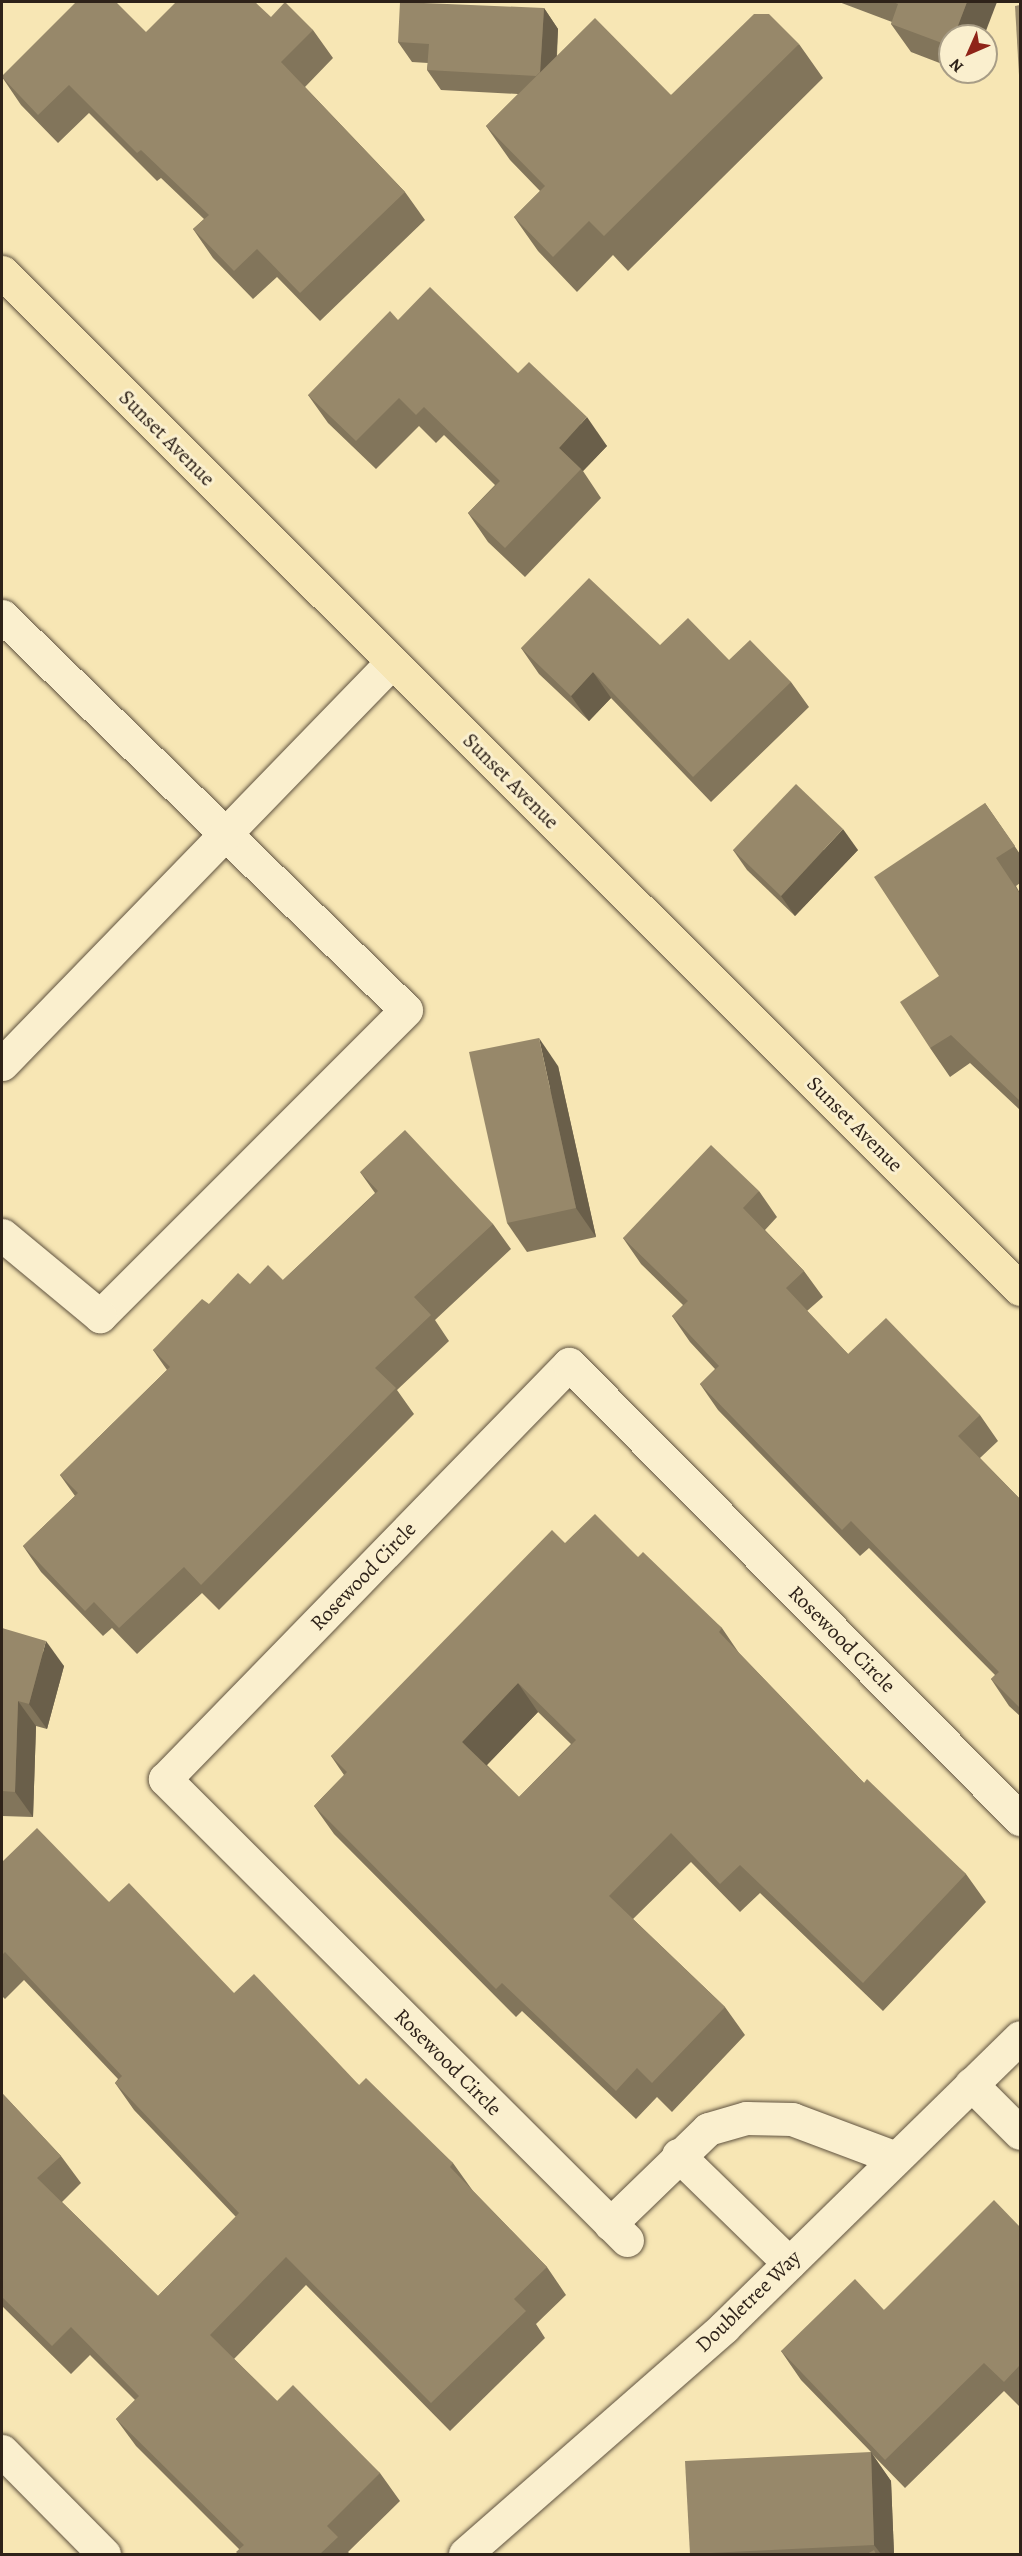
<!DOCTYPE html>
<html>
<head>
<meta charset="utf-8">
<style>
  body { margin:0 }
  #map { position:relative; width:1022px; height:2556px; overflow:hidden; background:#f7e6b4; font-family:Alegreya,serif }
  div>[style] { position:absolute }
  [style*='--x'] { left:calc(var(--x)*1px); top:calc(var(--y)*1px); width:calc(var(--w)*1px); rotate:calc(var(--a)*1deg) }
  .roads { filter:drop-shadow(0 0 2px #605340) drop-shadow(0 0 2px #605340) }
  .minor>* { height:33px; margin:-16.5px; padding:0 16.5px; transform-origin:16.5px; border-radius:16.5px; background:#faefce }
  .major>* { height:33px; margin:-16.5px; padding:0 16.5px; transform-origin:16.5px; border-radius:16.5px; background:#f7e6b4 }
  .wall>* { inset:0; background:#82755b }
  .shaded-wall>* { inset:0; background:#6a5f4a }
  .building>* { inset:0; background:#97886a }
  span { translate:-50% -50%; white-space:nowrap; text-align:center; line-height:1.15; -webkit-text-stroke:6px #faefce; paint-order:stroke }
  .street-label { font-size:21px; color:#2e2219 }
  .frame { position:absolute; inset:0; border:3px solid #2e2219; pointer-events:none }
  .north { position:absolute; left:938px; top:24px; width:60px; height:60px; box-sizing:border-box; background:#faefce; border:2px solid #a89d86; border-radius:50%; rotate:225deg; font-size:16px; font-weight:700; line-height:24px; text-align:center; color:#2e2219 }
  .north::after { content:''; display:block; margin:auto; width:21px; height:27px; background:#8f2418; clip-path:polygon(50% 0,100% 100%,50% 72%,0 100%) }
</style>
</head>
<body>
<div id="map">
  <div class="roads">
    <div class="minor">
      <i style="--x:2;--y:616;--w:564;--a:44.28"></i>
      <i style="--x:406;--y:1010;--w:433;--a:135"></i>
      <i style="--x:100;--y:1316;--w:127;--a:-140.4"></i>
      <i style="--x:2;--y:1064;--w:560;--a:-45.87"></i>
      <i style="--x:971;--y:2084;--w:69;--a:45"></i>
      <i style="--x:678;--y:2155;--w:155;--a:44.2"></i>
      <i style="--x:610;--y:2224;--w:136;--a:-44.1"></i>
      <i style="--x:708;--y:2129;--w:40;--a:-16"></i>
      <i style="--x:746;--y:2118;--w:46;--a:1.2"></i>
      <i style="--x:792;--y:2119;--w:111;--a:20.6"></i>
      <i style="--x:627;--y:2240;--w:653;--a:-135.06"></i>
      <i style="--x:165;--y:1779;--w:579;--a:-45.77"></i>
      <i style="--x:569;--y:1364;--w:641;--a:45.25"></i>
      <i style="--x:2;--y:2451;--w:145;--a:45.3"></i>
      <i style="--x:465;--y:2554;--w:344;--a:-41.2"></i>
      <i style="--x:724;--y:2327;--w:414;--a:-44.4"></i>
    </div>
    <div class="major">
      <i style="--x:2;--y:272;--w:1439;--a:44.97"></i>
    </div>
  </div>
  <div class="wall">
    <i style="clip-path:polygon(839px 2px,997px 2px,950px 36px,950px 67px,911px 52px,891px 24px,892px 22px)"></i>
    <i style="clip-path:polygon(544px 8px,558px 29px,557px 56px,671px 95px,799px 44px,823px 78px,628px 271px,613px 255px,577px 292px,538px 251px,514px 217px,540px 191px,510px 160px,486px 126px,518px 94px,441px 90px,427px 70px,428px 63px,412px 62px,398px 42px)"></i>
    <i style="clip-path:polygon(271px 17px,313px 30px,333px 58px,305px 87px,405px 192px,425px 220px,320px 321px,277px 277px,253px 299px,213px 258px,193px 229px,204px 219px,161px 178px,157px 181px,89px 113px,58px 143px,21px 105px,2px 77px,146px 32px)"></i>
    <i style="clip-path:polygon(518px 373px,607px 446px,583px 471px,601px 498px,525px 577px,488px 542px,468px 513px,495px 485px,444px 435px,436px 443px,419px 426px,376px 469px,328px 423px,308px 395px)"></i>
    <i style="clip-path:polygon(660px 645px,729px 660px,791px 682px,809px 707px,711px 802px,611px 698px,589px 721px,539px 674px,521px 648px)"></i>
    <i style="clip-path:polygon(985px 803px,1020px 854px,1020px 883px,1016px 886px,1020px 893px,1020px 1110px,970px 1063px,950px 1077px,930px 1048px,939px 976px)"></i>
    <i style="clip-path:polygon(733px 850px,858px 850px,795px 916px,747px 870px)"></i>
    <i style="clip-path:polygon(558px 1066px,596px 1237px,527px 1252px,507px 1223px)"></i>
    <i style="clip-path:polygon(360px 1172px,493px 1224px,511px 1249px,435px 1320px,449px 1341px,397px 1390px,414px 1414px,219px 1610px,202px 1593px,137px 1654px,112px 1628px,103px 1636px,41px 1572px,23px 1546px,75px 1496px,60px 1475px,167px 1370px,153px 1350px,209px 1304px,250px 1284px,283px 1280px,375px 1193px)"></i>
    <i style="clip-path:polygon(759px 1191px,777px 1217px,765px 1230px,804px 1271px,823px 1297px,807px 1311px,848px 1354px,980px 1415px,998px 1441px,980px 1458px,1020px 1499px,1020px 1716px,1009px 1706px,991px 1679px,995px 1675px,869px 1548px,860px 1556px,718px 1410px,700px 1384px,715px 1369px,690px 1342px,672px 1316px,683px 1305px,641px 1264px,623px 1238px)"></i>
    <i style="clip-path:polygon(evenodd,565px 1543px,638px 1557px,722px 1628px,739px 1653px,864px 1783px,966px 1874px,986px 1902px,883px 2011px,760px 1893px,740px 1912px,691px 1862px,633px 1919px,725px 2007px,745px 2035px,672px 2112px,657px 2097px,636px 2119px,522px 2011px,516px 2017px,334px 1834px,314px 1806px,344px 1775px,331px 1756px,565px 1543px,538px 1712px,571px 1744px,519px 1797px,487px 1765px,538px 1712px)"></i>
    <i style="clip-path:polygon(2px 1628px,64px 1666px,47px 1729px,36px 1726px,33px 1817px,2px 1816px)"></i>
    <i style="clip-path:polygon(2px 1862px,109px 1902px,359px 2085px,453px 2163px,473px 2191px,547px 2267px,566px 2295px,536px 2324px,545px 2338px,450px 2431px,306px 2285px,234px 2359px,277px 2401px,380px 2473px,400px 2501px,348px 2552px,350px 2554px,238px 2554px,239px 2549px,136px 2446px,116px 2419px,135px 2400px,90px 2355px,71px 2374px,2px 2306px,2px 2093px,61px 2156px,81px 2183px,62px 2202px,158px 2296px,236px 2217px,134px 2110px,115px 2083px,118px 2079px,24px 1980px,5px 1999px,2px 1996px)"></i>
    <i style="clip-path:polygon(1020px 2227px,1020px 2407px,1004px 2391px,905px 2488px,871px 2453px,891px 2481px,894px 2554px,690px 2554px,871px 2452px,801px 2380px,781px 2351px,884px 2310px)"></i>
  </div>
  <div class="shaded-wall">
    <i style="clip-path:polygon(967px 2px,997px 2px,984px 36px,954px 36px)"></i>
    <i style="clip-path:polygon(544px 8px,558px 29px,554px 96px,540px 76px)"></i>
    <i style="clip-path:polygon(587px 417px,607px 446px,583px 471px,559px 448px)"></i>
    <i style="clip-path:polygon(593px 672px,611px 698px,589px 721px,571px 696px)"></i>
    <i style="clip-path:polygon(843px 829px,858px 850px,795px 916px,781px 896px)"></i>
    <i style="clip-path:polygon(539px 1038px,558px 1066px,596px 1237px,576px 1208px)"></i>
    <i style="clip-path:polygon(46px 1641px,64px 1666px,47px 1729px,29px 1704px)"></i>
    <i style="clip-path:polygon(518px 1683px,538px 1712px,482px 1770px,462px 1742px)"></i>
    <i style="clip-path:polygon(18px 1701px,36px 1726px,33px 1817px,15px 1792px)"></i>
    <i style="clip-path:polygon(871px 2452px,891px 2481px,894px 2554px,881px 2554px,874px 2545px)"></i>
  </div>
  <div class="building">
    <i style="clip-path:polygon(76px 2px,116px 2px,146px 32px,176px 2px,255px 2px,271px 17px,285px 2px,313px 30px,281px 62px,405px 192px,300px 293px,257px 249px,234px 271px,193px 229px,209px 215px,141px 150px,137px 153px,69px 85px,38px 115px,2px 77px,2px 76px)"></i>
    <i style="clip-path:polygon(400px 2px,544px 8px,540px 72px,536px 76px,427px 70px,429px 44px,398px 42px)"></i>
    <i style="clip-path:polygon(893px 2px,967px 2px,954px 36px,950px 36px,950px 46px,891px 24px,898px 4px)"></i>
    <i style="clip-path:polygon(1020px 5px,1020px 92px,1015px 6px)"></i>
    <i style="clip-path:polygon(754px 14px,769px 14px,799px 44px,604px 236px,589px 221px,553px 257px,514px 217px,545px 186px,486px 126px,595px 18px,671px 95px)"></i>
    <i style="clip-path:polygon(430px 287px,518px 373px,529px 362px,587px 417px,559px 448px,581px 469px,505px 548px,468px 513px,500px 481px,424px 407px,416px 415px,399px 398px,356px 441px,308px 395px,390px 311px,398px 320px)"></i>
    <i style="clip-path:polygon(589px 578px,660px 645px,688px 618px,729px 660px,750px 640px,791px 682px,693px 777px,593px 672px,571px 696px,521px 648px)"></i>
    <i style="clip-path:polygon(796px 784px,843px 829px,781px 896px,733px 850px)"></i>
    <i style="clip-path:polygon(985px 803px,1015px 846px,996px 858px,1020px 894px,1020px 1101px,951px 1035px,930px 1048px,900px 1002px,939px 976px,874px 877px)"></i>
    <i style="clip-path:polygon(539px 1038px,576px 1208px,507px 1223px,469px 1052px)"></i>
    <i style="clip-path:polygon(405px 1130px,493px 1224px,414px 1297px,431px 1315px,375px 1368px,396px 1388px,201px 1585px,184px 1567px,119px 1628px,94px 1602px,85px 1611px,23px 1546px,78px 1493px,60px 1475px,170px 1367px,153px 1350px,202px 1299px,209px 1304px,238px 1273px,250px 1284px,268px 1265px,283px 1280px,378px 1191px,360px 1172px)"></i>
    <i style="clip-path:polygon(711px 1145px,759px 1191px,743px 1208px,804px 1271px,786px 1288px,848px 1354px,886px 1318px,980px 1415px,958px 1436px,1020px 1499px,1020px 1708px,991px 1679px,999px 1672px,851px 1521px,842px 1530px,700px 1384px,719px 1366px,672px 1316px,688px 1301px,623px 1238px)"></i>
    <i style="clip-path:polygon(evenodd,595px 1514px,638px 1557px,643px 1552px,722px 1628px,719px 1632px,864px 1783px,867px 1779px,966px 1874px,863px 1983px,740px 1865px,720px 1884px,671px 1833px,609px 1896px,725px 2007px,652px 2083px,637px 2068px,616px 2091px,502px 1983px,496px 1989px,314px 1806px,347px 1772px,331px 1756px,552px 1530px,565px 1543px,595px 1514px,518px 1683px,576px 1740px,519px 1797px,462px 1742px,518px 1683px)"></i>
    <i style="clip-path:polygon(2px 1628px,46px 1641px,29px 1704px,18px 1701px,15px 1792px,2px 1791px)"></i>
    <i style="clip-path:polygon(37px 1828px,109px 1902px,129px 1883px,234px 1993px,254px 1974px,359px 2085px,366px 2078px,453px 2163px,450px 2167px,547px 2267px,514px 2299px,526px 2311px,431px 2403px,286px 2257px,210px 2335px,277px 2401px,293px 2385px,380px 2473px,327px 2526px,338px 2537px,320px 2554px,238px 2554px,236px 2552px,244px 2545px,116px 2419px,139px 2396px,71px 2327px,52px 2346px,2px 2297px,2px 2093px,61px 2156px,37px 2178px,158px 2296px,239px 2213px,115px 2083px,122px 2076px,5px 1952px,2px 1955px,2px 1862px)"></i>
    <i style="clip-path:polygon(994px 2200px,1020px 2227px,1020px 2365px,1004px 2382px,984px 2363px,885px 2460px,781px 2351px,855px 2279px,884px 2310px)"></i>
    <i style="clip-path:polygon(871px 2452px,874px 2545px,690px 2554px,685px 2461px)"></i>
    <i style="clip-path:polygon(874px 2550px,876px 2554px,867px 2554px)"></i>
  </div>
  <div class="street-label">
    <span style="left:167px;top:438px;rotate:45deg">Sunset Avenue</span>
    <span style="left:511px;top:781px;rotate:45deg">Sunset Avenue</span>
    <span style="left:855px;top:1124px;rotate:45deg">Sunset Avenue</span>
    <span style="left:363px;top:1576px;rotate:-46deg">Rosewood Circle</span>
    <span style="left:842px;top:1639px;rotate:45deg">Rosewood Circle</span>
    <span style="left:448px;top:2062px;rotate:45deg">Rosewood Circle</span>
    <span style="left:748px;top:2301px;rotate:-44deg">Doubletree Way</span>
  </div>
  <div class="frame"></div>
  <div class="north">N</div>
</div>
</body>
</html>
